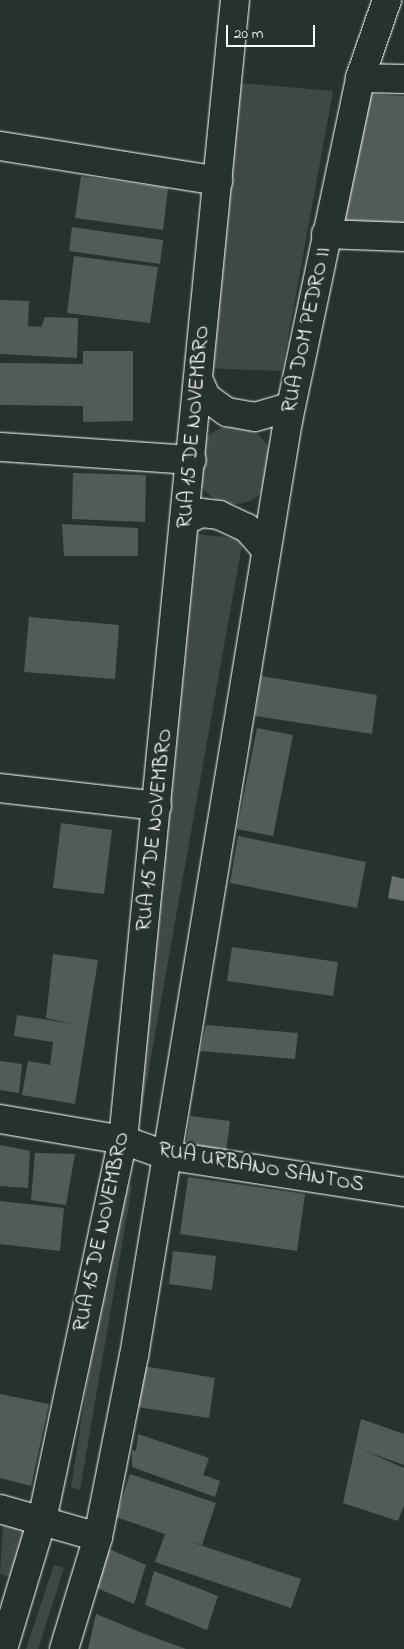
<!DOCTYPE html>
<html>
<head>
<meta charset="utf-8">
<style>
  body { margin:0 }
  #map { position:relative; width:404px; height:1649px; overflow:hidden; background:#26332d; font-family:"Indie Flower",sans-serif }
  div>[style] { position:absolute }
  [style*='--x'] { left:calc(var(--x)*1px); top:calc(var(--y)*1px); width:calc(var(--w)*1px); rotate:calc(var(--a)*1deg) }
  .green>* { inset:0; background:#3e4944 }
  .round { border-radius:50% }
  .water>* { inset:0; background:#67706c }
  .building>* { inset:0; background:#515c57 }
  .roads { filter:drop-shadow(0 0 1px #fff) drop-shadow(0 0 1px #fff) }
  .minor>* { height:28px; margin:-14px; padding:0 14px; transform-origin:14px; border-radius:14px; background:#26332d }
  .major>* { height:28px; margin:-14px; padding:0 14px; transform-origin:14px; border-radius:14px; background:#26332d }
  span { translate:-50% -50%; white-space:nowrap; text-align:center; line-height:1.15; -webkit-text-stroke:5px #26332d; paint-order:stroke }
  .street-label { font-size:21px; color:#fff }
  .scale { position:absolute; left:226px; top:25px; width:89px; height:22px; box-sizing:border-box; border:2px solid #fff; border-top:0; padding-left:6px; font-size:15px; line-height:18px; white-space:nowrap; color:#fff; -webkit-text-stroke:4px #26332d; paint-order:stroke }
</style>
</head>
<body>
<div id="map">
  <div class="green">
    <i style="clip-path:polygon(228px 82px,333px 91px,282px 371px,204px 368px)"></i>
    <i class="round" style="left:195px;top:426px;width:78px;height:78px"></i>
    <i style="clip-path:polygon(197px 534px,243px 539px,141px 1114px,127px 1114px)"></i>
    <i style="clip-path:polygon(118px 1183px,132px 1186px,80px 1490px,71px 1487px)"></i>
    <i style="clip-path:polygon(3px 1523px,28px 1532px,14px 1578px,0 1574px)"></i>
    <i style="clip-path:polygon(54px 1565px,64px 1568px,38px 1649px,26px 1649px)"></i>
  </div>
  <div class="water">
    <i style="clip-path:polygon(392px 876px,404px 879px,404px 901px,388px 898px)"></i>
  </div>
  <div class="building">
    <i style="clip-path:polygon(360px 94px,404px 96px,404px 227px,332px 225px)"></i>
    <i style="clip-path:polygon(81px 176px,168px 188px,163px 230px,75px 218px)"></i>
    <i style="clip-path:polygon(72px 227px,163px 240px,160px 264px,69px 251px)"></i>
    <i style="clip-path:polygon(74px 256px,158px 267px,150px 323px,67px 313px)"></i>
    <i style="clip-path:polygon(0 300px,29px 301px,28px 326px,41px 327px,45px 317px,78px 318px,77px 358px,0 354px)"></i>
    <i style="clip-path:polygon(83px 351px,133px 351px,133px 421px,83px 422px,83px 406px,0 405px,0 363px,83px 364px)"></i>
    <i style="clip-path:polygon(73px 473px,146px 475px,145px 522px,72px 519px)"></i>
    <i style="clip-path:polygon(62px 524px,138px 528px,138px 556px,64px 556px)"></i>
    <i style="clip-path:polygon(29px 617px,119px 625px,115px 679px,24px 672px)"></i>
    <i style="clip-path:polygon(261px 676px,377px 695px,372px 734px,255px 716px)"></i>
    <i style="clip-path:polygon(257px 728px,293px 735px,273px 836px,237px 829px)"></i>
    <i style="clip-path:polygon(61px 823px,112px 830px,104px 894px,53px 888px)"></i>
    <i style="clip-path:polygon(238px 836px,366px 862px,357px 908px,230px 883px)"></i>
    <i style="clip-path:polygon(232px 947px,338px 962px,333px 996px,227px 981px)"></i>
    <i style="clip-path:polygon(53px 954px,98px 960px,75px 1104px,22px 1095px,28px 1061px,50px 1065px,53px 1042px,14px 1036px,17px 1015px,74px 1024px,46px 1018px)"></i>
    <i style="clip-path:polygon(206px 1025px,298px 1033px,295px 1059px,200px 1051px)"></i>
    <i style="clip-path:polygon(0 1061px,22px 1064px,19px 1093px,0 1090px)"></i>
    <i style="clip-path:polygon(190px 1116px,230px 1121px,226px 1151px,186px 1146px)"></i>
    <i style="clip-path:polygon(0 1145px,30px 1151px,28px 1188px,0 1186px)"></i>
    <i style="clip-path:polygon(35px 1153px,75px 1154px,66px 1205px,31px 1200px)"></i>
    <i style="clip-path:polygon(188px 1177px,305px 1194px,297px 1251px,180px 1234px)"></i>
    <i style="clip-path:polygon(0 1201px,64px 1208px,60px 1251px,0 1244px)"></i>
    <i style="clip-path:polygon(173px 1251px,216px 1256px,212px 1290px,169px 1284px)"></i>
    <i style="clip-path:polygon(143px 1366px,215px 1378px,209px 1418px,137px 1407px)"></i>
    <i style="clip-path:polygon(0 1394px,49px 1404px,31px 1486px,0 1478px)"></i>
    <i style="clip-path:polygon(361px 1419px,404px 1434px,404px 1465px,365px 1451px,404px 1468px,404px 1505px,398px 1521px,343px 1503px)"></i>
    <i style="clip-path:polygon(138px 1434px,209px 1458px,203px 1475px,220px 1481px,215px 1497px,132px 1467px,132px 1450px,136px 1451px)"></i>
    <i style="clip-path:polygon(130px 1474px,216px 1503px,202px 1545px,182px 1539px,301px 1579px,291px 1608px,155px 1562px,165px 1534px,116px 1517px)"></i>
    <i style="clip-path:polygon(109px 1549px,146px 1565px,134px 1604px,97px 1588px)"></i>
    <i style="clip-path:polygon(154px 1571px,218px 1596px,207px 1630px,145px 1605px)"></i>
    <i style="clip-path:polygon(96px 1614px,145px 1634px,186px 1649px,88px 1649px)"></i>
  </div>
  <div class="roads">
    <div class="minor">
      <i style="--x:360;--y:78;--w:44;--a:1.3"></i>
      <i style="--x:0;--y:146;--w:221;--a:9.1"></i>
      <i style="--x:326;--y:234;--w:78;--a:2.2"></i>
      <i style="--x:0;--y:447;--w:192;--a:3.9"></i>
      <i style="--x:0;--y:788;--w:158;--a:6.5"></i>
      <i style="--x:0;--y:1119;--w:125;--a:9.7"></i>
      <i style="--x:123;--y:1140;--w:45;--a:19.7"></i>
      <i style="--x:165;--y:1155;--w:242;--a:8.8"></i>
      <i style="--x:0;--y:1509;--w:102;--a:15.9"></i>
    </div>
    <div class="major">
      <i style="--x:199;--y:381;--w:17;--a:66"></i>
      <i style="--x:206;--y:397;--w:26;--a:36"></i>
      <i style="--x:227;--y:412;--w:28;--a:10"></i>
      <i style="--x:255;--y:417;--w:37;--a:-16"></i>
      <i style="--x:186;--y:520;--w:17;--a:-25"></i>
      <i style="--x:201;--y:513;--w:18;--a:6"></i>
      <i style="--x:219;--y:515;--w:31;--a:25"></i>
      <i style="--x:247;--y:528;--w:28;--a:49"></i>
      <i style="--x:3;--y:1649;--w:135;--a:-73.2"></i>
      <i style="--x:42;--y:1520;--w:389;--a:-78"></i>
      <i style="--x:123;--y:1140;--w:1145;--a:-84.39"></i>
      <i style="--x:64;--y:1649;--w:117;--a:-73.1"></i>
      <i style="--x:98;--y:1537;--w:185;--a:-78.8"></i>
      <i style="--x:134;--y:1356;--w:948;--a:-80.65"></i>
      <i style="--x:288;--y:421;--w:350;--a:-78.1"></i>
      <i style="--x:360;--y:78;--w:83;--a:-70.9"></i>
    </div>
  </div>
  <div class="street-label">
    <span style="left:307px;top:330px;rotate:-78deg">RUA DOM PEDRO II</span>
    <span style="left:194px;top:427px;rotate:-85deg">RUA 15 DE NOVEMBRO</span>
    <span style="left:155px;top:830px;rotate:-84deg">RUA 15 DE NOVEMBRO</span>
    <span style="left:261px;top:1168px;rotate:10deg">RUA URBANO SANTOS</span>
    <span style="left:102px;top:1232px;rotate:-78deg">RUA 15 DE NOVEMBRO</span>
  </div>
  <div class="scale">20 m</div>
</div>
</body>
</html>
